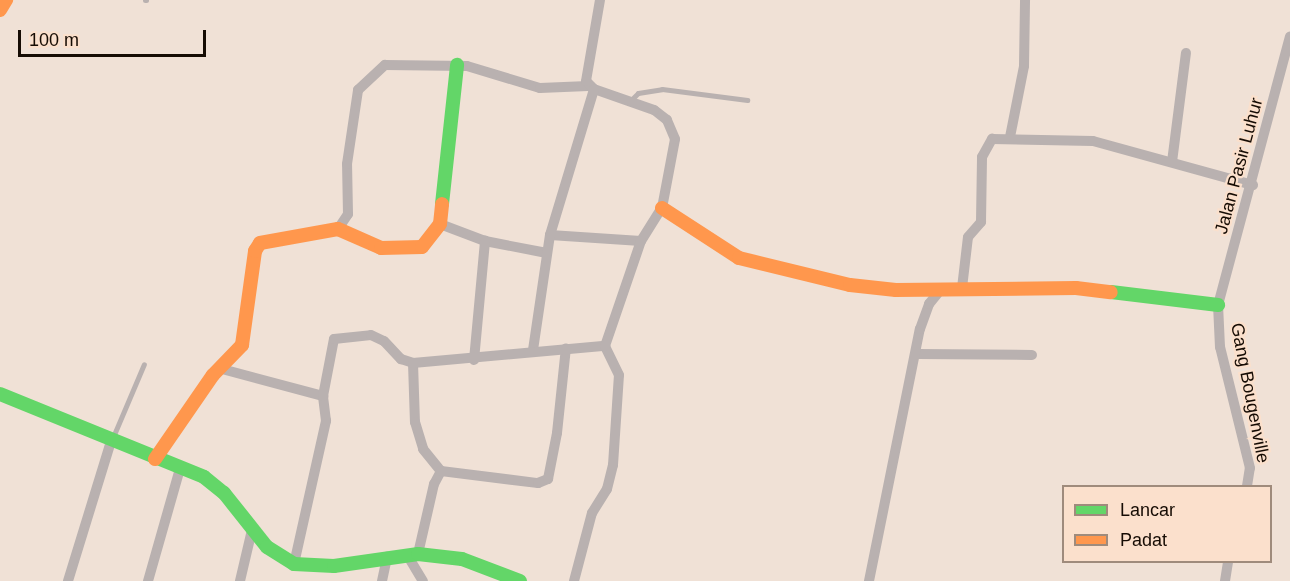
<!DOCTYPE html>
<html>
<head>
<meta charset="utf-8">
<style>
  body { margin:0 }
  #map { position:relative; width:1290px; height:581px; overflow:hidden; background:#f0e1d6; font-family:Helvetica,sans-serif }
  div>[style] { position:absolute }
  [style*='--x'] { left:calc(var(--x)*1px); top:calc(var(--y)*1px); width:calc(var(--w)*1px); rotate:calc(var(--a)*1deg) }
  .lane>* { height:5px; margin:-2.5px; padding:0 2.5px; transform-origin:2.5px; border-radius:2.5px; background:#b9b1b0 }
  .street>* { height:10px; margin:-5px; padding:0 5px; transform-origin:5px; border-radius:5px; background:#b9b1b0 }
  .fast>* { height:14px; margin:-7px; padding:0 7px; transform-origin:7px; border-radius:7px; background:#63d668 }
  .slow>* { height:14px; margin:-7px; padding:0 7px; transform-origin:7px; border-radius:7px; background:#ff974d }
  span { translate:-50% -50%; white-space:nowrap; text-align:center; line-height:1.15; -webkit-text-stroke:4.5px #fbe0cc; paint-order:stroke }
  .street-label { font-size:18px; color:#160c04 }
  .legend { position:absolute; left:1062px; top:485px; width:210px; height:78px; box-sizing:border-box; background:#fbe0cc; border:2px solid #9f8b7c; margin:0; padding:8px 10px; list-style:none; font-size:18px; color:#160c04 }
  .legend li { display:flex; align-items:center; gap:12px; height:30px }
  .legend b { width:30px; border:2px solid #9f8b7c }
  .scale { position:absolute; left:18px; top:30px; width:188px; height:27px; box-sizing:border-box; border:3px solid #160c04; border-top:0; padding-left:8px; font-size:18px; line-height:21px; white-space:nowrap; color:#160c04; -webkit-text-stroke:4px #fbe0cc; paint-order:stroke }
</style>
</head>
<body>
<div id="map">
  <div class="lane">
    <i style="--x:145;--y:0;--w:1;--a:0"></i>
    <i style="--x:630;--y:101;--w:11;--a:-45"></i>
    <i style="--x:638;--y:93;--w:24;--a:-9"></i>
    <i style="--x:662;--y:89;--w:86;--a:7.4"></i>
    <i style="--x:113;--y:437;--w:79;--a:-67"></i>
  </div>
  <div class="street">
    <i style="--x:1010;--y:137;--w:72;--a:-78.8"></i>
    <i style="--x:1024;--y:66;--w:66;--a:-89.1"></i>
    <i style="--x:1172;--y:162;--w:110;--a:-82.7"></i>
    <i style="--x:440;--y:224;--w:48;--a:20.7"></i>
    <i style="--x:485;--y:241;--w:63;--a:11"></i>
    <i style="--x:338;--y:229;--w:18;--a:-56"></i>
    <i style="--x:348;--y:214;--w:50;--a:-91.1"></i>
    <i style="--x:347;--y:164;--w:75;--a:-81.5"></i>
    <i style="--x:358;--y:90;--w:37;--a:-43"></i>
    <i style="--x:385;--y:65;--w:82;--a:0.7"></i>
    <i style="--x:467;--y:66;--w:76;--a:16.8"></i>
    <i style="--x:540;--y:88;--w:48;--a:-2.4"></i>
    <i style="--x:550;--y:235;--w:91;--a:3.8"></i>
    <i style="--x:641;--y:241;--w:39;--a:-58"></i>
    <i style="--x:662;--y:208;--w:70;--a:-79.3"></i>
    <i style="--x:675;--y:139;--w:21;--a:-113"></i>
    <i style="--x:667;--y:120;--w:16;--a:-142"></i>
    <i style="--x:654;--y:110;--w:64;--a:-160.7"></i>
    <i style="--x:594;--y:89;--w:11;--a:-135"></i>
    <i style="--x:586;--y:81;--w:82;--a:-80.2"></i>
    <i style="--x:962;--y:288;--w:51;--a:-83.3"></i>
    <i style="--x:968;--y:237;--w:20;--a:-49"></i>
    <i style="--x:981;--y:222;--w:65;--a:-89.1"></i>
    <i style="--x:982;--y:157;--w:21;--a:-61"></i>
    <i style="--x:992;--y:139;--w:101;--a:1.1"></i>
    <i style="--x:1093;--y:141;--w:166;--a:15.4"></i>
    <i style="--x:533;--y:350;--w:116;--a:-81.6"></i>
    <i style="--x:550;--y:235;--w:152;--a:-73.2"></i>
    <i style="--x:918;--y:354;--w:114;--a:0.5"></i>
    <i style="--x:474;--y:360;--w:120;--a:-84.7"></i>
    <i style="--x:413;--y:363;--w:59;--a:88.1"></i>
    <i style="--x:415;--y:422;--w:28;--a:73"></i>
    <i style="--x:423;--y:449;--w:28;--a:51"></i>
    <i style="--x:441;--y:471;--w:15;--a:118"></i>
    <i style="--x:434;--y:484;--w:72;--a:102.9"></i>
    <i style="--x:222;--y:369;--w:105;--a:15"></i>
    <i style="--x:441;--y:471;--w:98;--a:7.1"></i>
    <i style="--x:538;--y:483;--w:11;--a:-22"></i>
    <i style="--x:548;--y:479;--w:47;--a:-78.9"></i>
    <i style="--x:557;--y:433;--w:85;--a:-84"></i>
    <i style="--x:1247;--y:486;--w:18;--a:-81"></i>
    <i style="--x:1250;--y:468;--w:125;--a:-103.9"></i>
    <i style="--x:1220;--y:347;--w:42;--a:-92.7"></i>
    <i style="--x:1218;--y:305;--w:278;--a:-75"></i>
    <i style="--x:409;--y:558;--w:27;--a:59"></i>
    <i style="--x:294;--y:564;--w:147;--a:-77.4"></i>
    <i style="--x:326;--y:421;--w:25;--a:-97"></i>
    <i style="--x:323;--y:396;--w:58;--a:-79.1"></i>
    <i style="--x:334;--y:339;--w:37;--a:-6"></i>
    <i style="--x:371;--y:335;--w:14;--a:25"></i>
    <i style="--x:384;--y:341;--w:25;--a:47"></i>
    <i style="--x:401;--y:359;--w:13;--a:18"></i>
    <i style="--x:413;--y:363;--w:193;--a:-5.1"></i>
    <i style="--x:68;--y:581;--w:146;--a:-72.9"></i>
    <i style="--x:148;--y:581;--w:116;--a:-74.1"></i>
    <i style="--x:240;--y:581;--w:52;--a:-76.8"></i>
    <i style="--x:382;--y:581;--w:25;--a:-78"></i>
    <i style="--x:574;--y:581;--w:70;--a:-75.2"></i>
    <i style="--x:592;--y:513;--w:28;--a:-58"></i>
    <i style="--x:607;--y:489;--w:25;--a:-76"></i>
    <i style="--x:613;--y:465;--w:90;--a:-86.2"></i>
    <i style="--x:619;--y:375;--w:32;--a:-116"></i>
    <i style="--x:605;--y:346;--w:111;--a:-71.1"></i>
    <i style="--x:869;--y:581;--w:257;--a:-78.6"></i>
    <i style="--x:920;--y:329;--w:27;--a:-70"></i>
    <i style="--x:929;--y:304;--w:19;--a:-51"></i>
    <i style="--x:1225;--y:581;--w:19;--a:-81"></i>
  </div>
  <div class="fast">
    <i style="--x:442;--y:204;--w:140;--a:-83.8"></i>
    <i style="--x:1111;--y:292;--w:108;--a:6.9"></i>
    <i style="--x:0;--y:394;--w:220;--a:22.1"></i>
    <i style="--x:204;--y:477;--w:26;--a:39"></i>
    <i style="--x:224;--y:493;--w:69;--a:51.5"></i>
    <i style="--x:267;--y:547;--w:32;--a:32"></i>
    <i style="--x:294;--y:564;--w:40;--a:2.9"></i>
    <i style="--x:334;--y:566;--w:85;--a:-8.1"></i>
    <i style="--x:418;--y:554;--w:44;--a:6.5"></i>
    <i style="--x:462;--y:559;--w:62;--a:20.8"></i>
  </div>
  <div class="slow">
    <i style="--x:0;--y:10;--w:12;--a:-59"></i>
    <i style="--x:662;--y:208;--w:92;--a:33"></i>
    <i style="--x:739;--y:258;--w:114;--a:13.7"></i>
    <i style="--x:850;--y:285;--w:46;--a:6.2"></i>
    <i style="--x:896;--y:290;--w:180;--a:-0.6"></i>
    <i style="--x:1076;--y:288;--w:35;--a:7"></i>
    <i style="--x:155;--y:459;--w:102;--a:-55.4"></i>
    <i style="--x:213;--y:375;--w:42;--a:-46"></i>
    <i style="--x:242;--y:345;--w:95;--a:-82.1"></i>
    <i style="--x:255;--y:251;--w:9;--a:-58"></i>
    <i style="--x:260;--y:243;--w:79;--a:-10.2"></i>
    <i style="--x:338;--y:229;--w:47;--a:23.8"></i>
    <i style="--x:381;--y:248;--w:41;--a:-1.4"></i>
    <i style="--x:422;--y:247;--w:29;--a:-52"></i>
    <i style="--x:440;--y:224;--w:20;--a:-84"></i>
  </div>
  <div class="street-label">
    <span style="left:1239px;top:166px;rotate:-75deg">Jalan Pasir Luhur</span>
    <span style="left:1250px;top:393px;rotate:79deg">Gang Bougenville</span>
  </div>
  <ul class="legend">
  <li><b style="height:8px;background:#63d668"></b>Lancar</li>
  <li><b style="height:8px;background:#ff974d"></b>Padat</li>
  </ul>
  <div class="scale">100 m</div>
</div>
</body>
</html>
